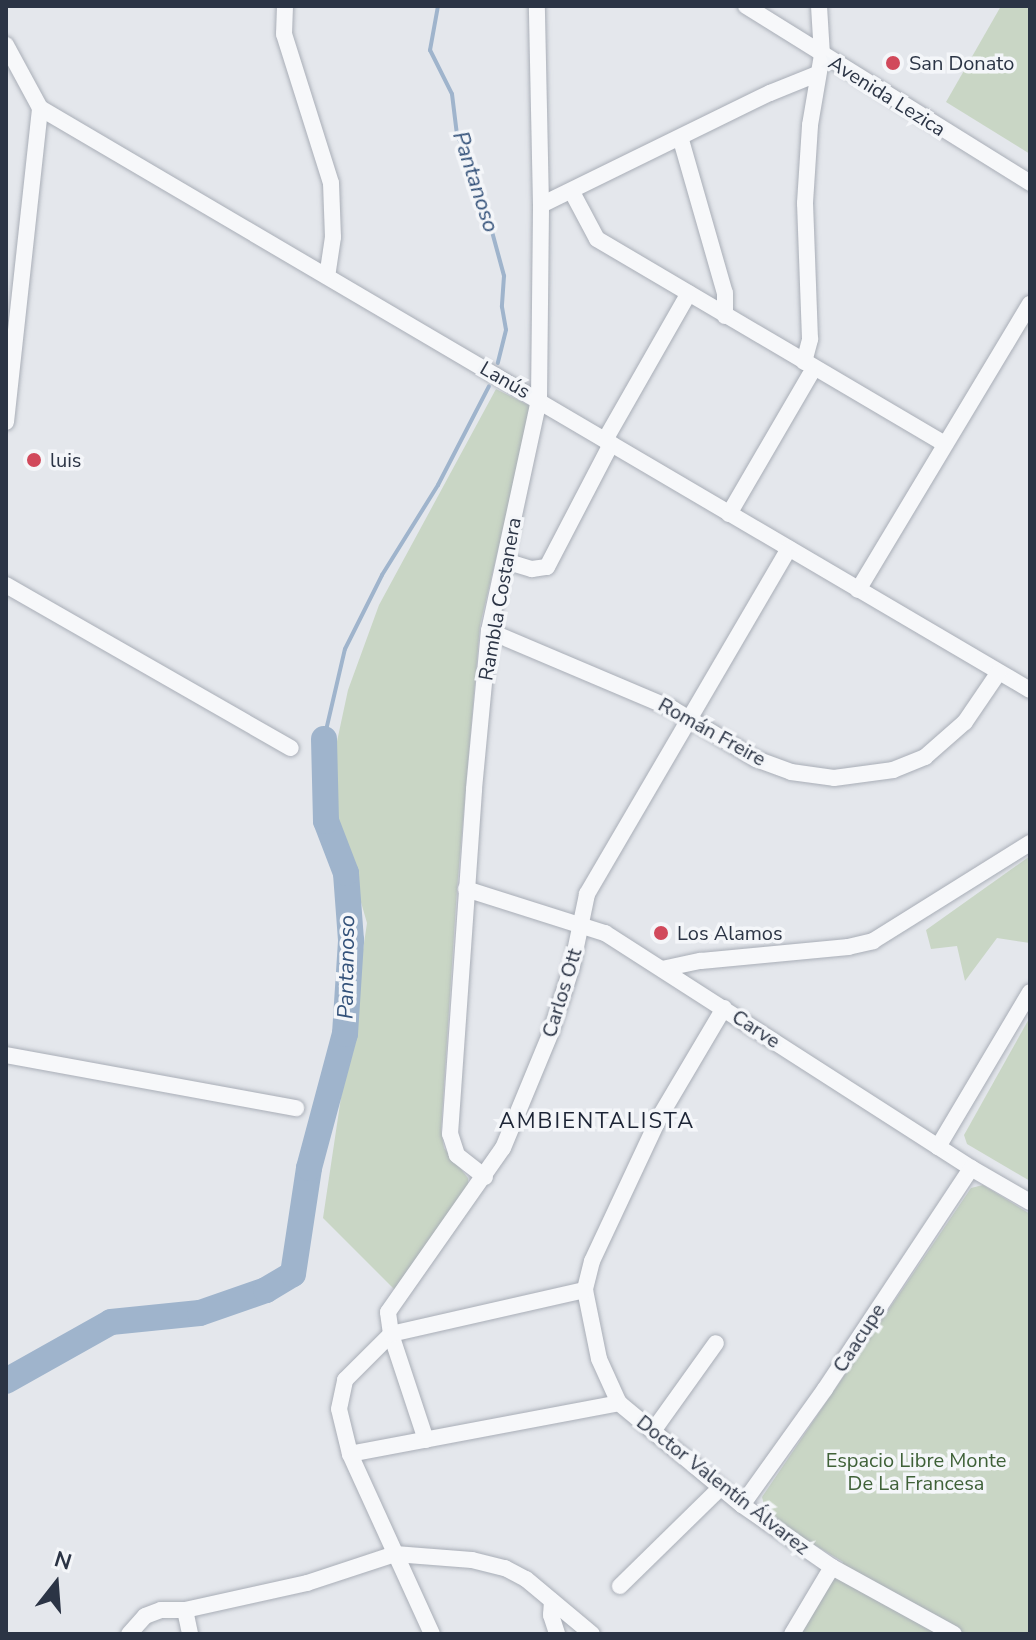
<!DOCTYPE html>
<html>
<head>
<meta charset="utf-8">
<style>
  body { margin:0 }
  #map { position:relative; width:1036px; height:1640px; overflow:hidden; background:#e4e7ec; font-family:"Nunito Sans",sans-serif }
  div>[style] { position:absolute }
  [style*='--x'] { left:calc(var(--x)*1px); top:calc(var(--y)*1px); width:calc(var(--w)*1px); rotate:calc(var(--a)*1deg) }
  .green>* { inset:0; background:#c9d6c5 }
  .stream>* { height:4px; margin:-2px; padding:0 2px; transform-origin:2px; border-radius:2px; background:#9fb4cc }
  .river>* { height:26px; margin:-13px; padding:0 13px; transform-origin:13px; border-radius:13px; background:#9fb4cc }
  .roads { filter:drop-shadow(0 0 2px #a9aeb7) drop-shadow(0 0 2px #a9aeb7) }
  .minor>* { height:16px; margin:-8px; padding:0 8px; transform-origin:8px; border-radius:8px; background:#f7f8fa }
  .dots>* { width:22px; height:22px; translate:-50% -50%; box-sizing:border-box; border:4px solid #f4f6f9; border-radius:50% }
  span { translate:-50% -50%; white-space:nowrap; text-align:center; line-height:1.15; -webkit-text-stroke:7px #f4f6f9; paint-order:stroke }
  .poi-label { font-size:20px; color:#2b3445 }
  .left { translate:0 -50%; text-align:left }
  .street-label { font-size:20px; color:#2b3445 }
  .park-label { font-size:20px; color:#3f6138 }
  .water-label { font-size:22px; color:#34527a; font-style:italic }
  .neighbourhood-label { font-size:22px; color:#1d2536; letter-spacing:2px }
  .frame { position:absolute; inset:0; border:8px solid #2b3445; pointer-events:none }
  .north { position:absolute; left:16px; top:1544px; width:80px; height:80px; -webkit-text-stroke:6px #f4f6f9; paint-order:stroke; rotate:17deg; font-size:22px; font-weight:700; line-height:32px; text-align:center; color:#2b3445 }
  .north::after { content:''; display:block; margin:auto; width:28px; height:36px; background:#2b3445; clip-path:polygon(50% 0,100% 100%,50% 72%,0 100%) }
</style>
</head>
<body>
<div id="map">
  <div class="green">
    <i style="clip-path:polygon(1001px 6px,1030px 6px,1030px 154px,946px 102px)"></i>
    <i style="clip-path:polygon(496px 389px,532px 407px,480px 625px,457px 889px,441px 1130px,444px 1148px,468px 1178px,468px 1186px,395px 1290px,323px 1218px,367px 923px,336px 816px,333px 760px,348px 690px,379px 605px)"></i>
    <i style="clip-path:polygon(1030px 856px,1030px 943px,997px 938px,965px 981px,957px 946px,931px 949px,926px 930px)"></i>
    <i style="clip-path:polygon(1030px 1017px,1030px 1181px,967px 1144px,964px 1135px)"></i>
    <i style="clip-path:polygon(983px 1185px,1030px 1214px,1030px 1634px,799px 1634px,843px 1562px,767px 1516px,762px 1497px,971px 1188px)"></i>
  </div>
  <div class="stream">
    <i style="--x:438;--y:6;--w:45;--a:100.3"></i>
    <i style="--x:430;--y:50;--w:49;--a:63.4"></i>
    <i style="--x:452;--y:94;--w:41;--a:83"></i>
    <i style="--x:457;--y:135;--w:38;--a:62"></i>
    <i style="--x:475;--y:169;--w:111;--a:74.8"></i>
    <i style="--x:504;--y:276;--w:31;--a:94"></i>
    <i style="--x:502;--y:307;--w:23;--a:80"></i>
    <i style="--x:506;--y:330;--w:34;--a:104"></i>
    <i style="--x:324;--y:739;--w:92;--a:-76.9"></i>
    <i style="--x:345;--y:649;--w:83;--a:-63.4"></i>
    <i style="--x:382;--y:575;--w:106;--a:-58.1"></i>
    <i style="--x:438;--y:485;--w:111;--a:-62.7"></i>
  </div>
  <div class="river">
    <i style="--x:6;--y:1381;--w:120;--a:-29.3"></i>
    <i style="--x:111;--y:1322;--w:89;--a:-5.8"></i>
    <i style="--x:200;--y:1313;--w:70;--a:-19.2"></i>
    <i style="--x:266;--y:1290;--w:31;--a:-31"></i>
    <i style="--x:293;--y:1274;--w:107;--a:-81.4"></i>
    <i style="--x:309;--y:1168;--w:139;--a:-75"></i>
    <i style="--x:345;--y:1034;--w:94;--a:-86.3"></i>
    <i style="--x:351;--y:940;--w:67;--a:-94.3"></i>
    <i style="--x:346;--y:873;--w:56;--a:-111"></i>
    <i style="--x:326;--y:821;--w:82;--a:-91.4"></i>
  </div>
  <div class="roads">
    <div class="minor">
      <i style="--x:285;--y:6;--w:28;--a:92"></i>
      <i style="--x:284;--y:34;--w:156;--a:72.5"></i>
      <i style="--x:331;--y:183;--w:54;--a:87.9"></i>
      <i style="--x:333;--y:237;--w:40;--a:98.5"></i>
      <i style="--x:746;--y:6;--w:335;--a:31.9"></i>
      <i style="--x:6;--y:45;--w:72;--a:61.6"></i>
      <i style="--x:40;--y:108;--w:1148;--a:30.45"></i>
      <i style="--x:681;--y:140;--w:159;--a:74"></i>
      <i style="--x:725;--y:293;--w:23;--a:90"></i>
      <i style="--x:572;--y:192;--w:53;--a:62"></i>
      <i style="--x:597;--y:239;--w:404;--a:30.5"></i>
      <i style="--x:541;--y:205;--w:255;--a:-26.1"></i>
      <i style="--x:770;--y:93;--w:51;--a:-22"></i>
      <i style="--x:804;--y:362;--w:24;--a:-75"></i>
      <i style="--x:810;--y:339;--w:136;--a:-92.1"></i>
      <i style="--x:805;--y:203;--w:78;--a:-86.3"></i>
      <i style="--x:810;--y:125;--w:71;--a:-80.3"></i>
      <i style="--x:822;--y:55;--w:49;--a:-93.5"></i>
      <i style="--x:6;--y:422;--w:316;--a:-83.8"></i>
      <i style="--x:605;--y:440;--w:169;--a:-60.3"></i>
      <i style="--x:729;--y:514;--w:169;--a:-59.8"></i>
      <i style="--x:505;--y:561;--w:28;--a:17"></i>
      <i style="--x:532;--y:569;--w:15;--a:-8"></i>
      <i style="--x:547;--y:567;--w:139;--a:-62.5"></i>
      <i style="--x:6;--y:585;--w:328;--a:29.8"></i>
      <i style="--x:858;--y:590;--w:334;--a:-59"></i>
      <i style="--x:489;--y:631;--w:200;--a:23"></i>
      <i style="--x:673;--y:709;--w:97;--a:31.1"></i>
      <i style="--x:756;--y:759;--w:37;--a:20"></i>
      <i style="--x:791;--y:772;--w:43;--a:7.9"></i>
      <i style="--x:834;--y:778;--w:60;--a:-7.7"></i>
      <i style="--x:893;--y:770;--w:35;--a:-22"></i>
      <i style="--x:925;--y:757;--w:53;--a:-41.2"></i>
      <i style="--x:965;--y:722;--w:60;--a:-55.8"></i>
      <i style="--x:466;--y:889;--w:146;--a:17.6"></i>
      <i style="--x:605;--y:933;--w:435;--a:32.7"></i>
      <i style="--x:971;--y:1168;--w:68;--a:30"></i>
      <i style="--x:662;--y:969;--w:40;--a:-12"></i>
      <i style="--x:701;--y:961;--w:148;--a:-5.4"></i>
      <i style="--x:848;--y:947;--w:26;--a:-13"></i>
      <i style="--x:873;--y:941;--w:185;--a:-32"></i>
      <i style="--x:724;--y:1008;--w:128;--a:120.6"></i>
      <i style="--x:659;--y:1118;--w:158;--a:115.1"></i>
      <i style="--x:592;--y:1261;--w:30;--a:104"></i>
      <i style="--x:585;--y:1290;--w:70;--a:78.5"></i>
      <i style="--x:599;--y:1359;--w:48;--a:65.6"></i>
      <i style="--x:619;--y:1403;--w:160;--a:39.7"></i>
      <i style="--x:742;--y:1505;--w:109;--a:34.6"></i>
      <i style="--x:832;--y:1567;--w:139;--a:28.8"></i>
      <i style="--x:6;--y:1055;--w:295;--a:10.4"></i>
      <i style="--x:938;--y:1147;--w:180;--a:-59.3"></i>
      <i style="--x:485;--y:1177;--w:36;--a:-142"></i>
      <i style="--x:457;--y:1155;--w:22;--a:-108"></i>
      <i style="--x:450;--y:1134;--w:346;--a:-86"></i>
      <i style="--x:474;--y:789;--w:159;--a:-84.6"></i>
      <i style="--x:489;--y:631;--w:236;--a:-77.8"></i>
      <i style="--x:539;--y:400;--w:195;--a:-89.4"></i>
      <i style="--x:541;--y:205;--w:199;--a:-91.2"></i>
      <i style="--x:653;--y:1431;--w:108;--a:-54.4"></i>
      <i style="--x:426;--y:1440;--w:112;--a:-108.3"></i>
      <i style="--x:391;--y:1334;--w:22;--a:-98"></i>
      <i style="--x:388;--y:1312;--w:200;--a:-55"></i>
      <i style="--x:503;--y:1148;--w:126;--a:-67.5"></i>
      <i style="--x:551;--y:1032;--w:69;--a:-72.3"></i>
      <i style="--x:572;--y:966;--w:74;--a:-78.2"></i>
      <i style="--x:587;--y:894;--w:400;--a:-59.7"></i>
      <i style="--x:350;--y:1454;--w:274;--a:-10.7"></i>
      <i style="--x:742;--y:1505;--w:143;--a:-54.4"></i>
      <i style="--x:825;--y:1389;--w:265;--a:-56.5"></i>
      <i style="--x:620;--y:1586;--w:140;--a:-44.4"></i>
      <i style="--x:552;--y:1601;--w:14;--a:94"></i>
      <i style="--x:551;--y:1615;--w:20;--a:72"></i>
      <i style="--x:185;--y:1610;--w:25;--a:78"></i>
      <i style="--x:129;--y:1634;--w:24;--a:-48"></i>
      <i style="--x:145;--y:1616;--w:17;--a:-21"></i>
      <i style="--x:161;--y:1610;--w:24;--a:0"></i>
      <i style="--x:185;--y:1610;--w:125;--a:-12.5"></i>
      <i style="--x:307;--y:1583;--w:93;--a:-18.2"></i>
      <i style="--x:395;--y:1554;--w:77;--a:4.5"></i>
      <i style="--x:472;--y:1560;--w:34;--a:14"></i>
      <i style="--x:505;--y:1568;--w:24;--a:28"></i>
      <i style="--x:526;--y:1579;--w:86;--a:39.8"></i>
      <i style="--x:432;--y:1634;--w:198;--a:-114.5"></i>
      <i style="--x:350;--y:1454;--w:46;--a:-103.7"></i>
      <i style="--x:339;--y:1409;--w:30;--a:-78"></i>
      <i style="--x:345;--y:1380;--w:65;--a:-45"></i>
      <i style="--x:391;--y:1334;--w:199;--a:-12.8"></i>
      <i style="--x:792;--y:1634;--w:78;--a:-59.2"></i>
    </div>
  </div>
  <div class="dots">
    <i style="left:893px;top:63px;background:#d1495b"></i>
    <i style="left:34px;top:460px;background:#d1495b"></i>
    <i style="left:661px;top:933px;background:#d1495b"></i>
  </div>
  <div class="poi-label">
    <span class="left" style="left:909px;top:63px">San Donato</span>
    <span class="left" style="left:50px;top:460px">luis</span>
    <span class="left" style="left:677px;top:933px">Los Alamos</span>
  </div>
  <div class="street-label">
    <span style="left:887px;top:96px;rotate:32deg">Avenida Lezica</span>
    <span style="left:505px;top:380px;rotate:30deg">Lanús</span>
    <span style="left:500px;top:599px;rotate:-80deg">Rambla Costanera</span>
    <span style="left:712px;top:732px;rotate:29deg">Román Freire</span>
    <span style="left:562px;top:993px;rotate:-73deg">Carlos Ott</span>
    <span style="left:756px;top:1029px;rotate:33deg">Carve</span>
    <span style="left:859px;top:1338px;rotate:-57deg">Caacupe</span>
    <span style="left:723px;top:1485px;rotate:38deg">Doctor Valentín Álvarez</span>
  </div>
  <div class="park-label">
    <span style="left:916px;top:1472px">Espacio Libre Monte<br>De La Francesa</span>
  </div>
  <div class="water-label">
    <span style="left:475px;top:182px;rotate:72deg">Pantanoso</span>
    <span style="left:347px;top:967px;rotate:-89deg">Pantanoso</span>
  </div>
  <div class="neighbourhood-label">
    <span style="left:597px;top:1122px">AMBIENTALISTA</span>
  </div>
  <div class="frame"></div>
  <div class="north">N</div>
</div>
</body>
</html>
